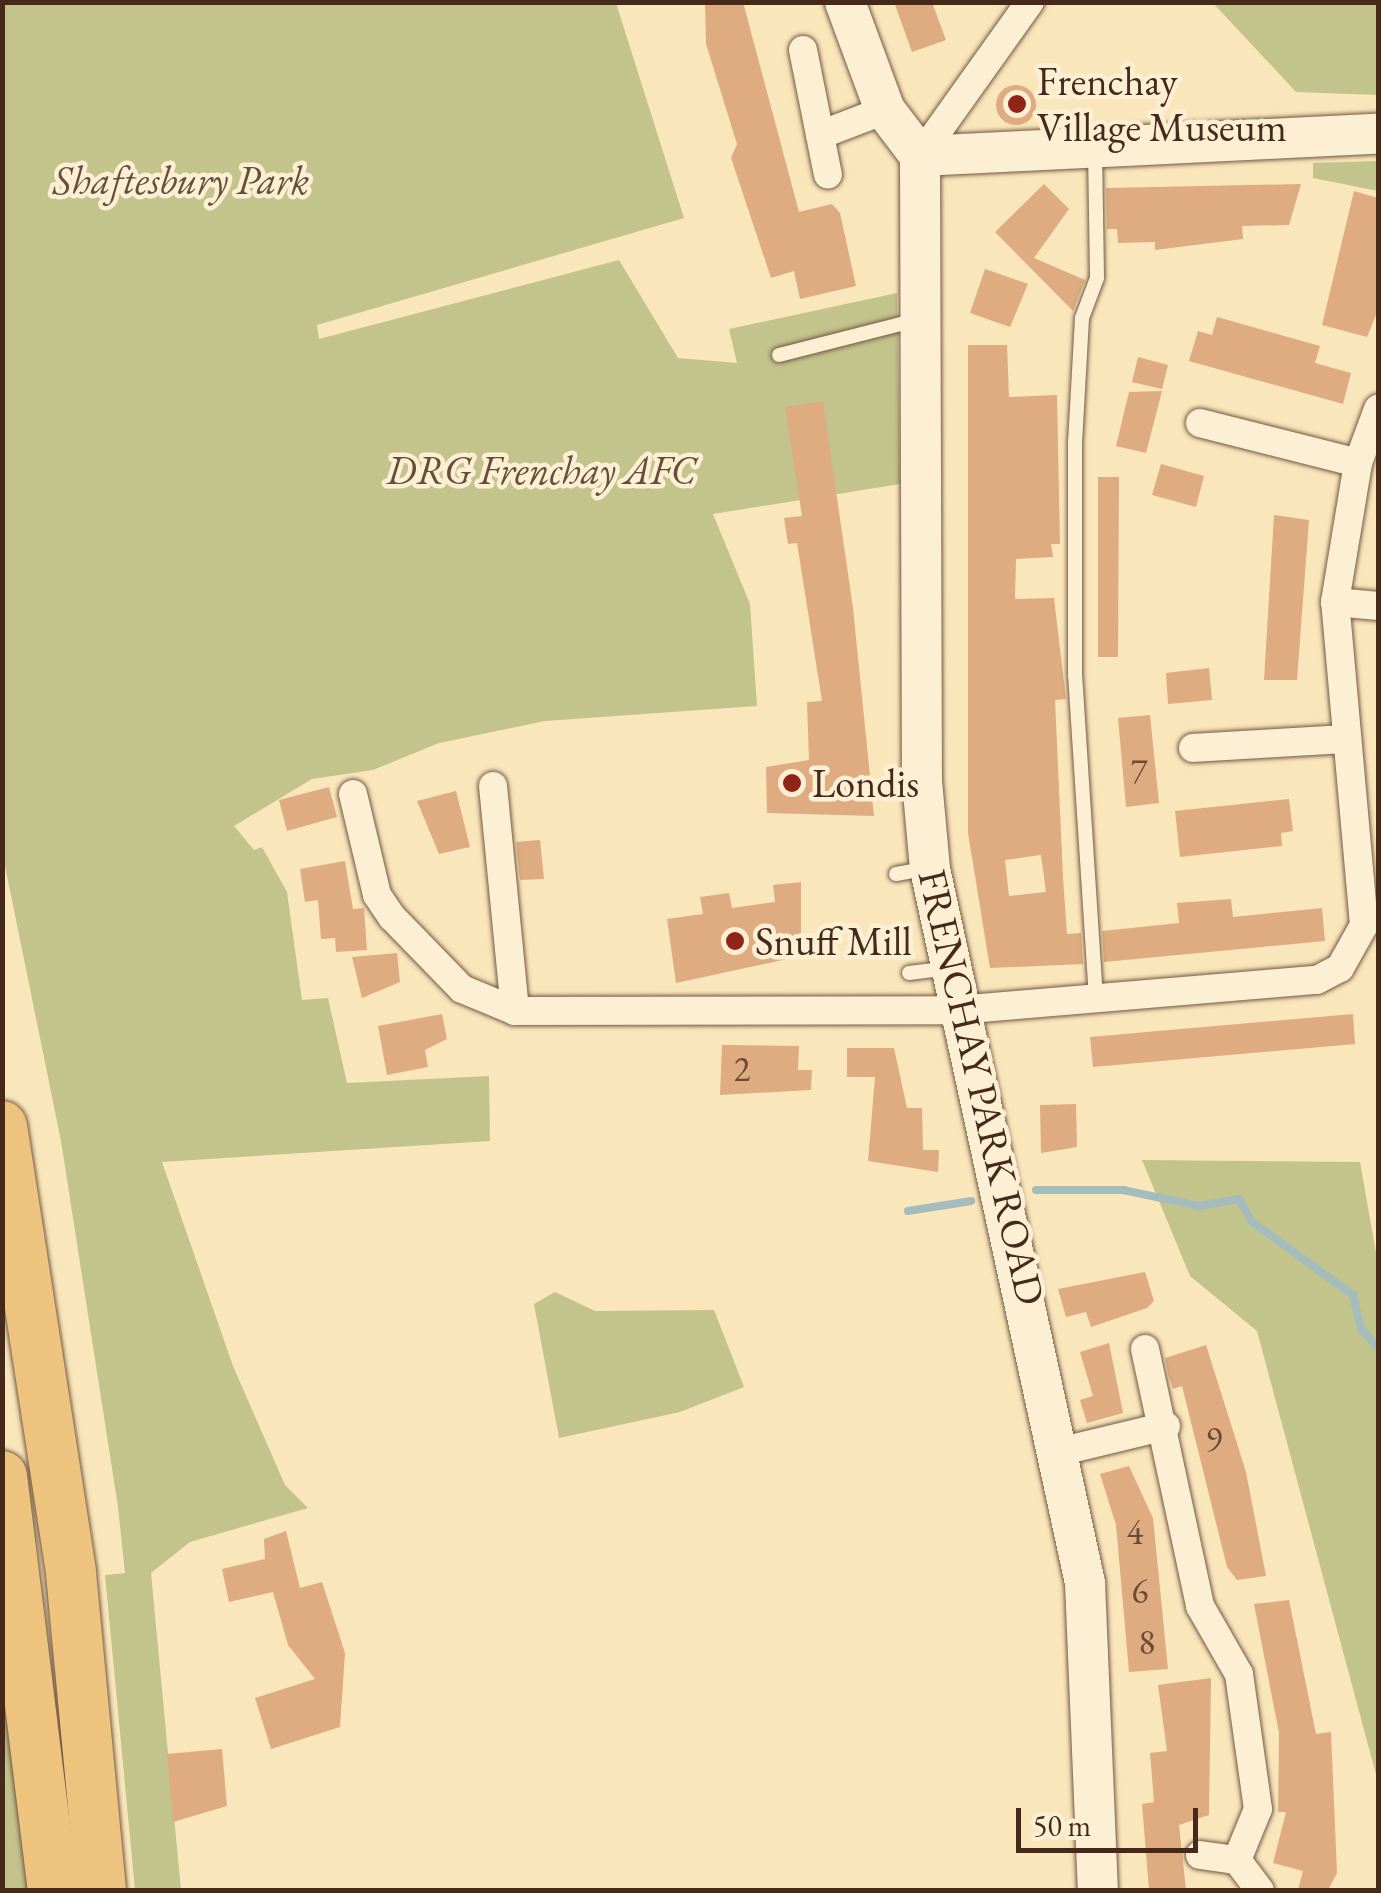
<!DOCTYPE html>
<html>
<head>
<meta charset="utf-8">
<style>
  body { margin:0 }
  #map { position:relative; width:1381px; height:1893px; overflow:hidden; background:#fae6bb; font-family:"EB Garamond",serif }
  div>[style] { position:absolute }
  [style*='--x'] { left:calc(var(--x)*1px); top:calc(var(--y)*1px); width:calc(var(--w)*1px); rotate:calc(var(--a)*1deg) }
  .green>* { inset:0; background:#c3c38c }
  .stream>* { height:8px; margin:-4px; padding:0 4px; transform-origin:4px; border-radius:4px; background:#a5bcbc }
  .building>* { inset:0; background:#deac80 }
  .round { border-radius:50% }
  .roads { filter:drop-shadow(0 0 2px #735843) drop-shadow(0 0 2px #735843) }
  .lane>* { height:14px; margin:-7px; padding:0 7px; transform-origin:7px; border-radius:7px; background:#fcefd3 }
  .street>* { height:28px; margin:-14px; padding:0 14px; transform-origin:14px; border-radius:14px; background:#fcefd3 }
  .secondary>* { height:40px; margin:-20px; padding:0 20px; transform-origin:20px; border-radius:20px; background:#fcefd3 }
  .highway>* { height:50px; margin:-25px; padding:0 25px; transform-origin:25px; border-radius:25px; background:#edc37e }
  .dots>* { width:28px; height:28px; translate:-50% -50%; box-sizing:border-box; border:5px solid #fcefd3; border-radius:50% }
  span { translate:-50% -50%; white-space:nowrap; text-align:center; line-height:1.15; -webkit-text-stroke:9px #fcefd3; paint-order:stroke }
  .number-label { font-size:35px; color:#6c4a34 }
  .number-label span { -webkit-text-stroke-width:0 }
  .poi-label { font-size:40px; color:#46291b }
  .left { translate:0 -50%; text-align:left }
  .park-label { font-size:40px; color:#655037; font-style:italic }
  .street-label { font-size:40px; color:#46291b }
  .frame { position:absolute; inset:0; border:5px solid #46291b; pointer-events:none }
  .scale { position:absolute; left:1016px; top:1808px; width:182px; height:45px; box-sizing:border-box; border:5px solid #46291b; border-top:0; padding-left:12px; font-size:30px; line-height:35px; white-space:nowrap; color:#46291b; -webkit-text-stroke:8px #fcefd3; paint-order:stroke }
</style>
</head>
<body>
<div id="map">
  <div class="green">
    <i style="clip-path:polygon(2px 3px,616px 3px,684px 218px,317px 325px,319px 339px,619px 260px,678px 358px,737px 363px,729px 329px,897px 293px,900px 484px,713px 514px,750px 604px,757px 706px,545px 721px,439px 743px,373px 770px,312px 779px,234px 826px,254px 850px,262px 847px,287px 892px,302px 1000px,328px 998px,347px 1083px,489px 1076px,490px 1141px,162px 1162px,233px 1366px,285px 1485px,308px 1508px,190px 1542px,151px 1573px,181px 1890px,135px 1890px,105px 1575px,125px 1573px,118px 1507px,61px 1141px,3px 856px)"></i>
    <i style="clip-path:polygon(1213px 3px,1378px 3px,1378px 95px,1296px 92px)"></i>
    <i style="clip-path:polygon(1378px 161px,1378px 191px,1313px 178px,1313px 163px)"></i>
    <i style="clip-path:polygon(1142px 1160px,1360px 1162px,1378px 1264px,1378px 1782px,1257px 1331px,1190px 1276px)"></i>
    <i style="clip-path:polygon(555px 1292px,595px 1311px,714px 1310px,744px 1387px,680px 1412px,559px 1438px,534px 1304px)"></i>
    <i style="clip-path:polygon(2px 1635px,29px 1890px,3px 1890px)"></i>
  </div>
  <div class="stream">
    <i style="--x:1036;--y:1190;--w:87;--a:0"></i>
    <i style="--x:1123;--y:1190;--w:78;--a:11.9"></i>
    <i style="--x:1199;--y:1206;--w:41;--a:-9.9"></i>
    <i style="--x:1239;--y:1199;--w:25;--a:61"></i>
    <i style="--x:1251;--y:1221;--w:126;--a:36"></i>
    <i style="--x:1353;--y:1295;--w:35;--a:77"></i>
    <i style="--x:1361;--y:1329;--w:25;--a:48"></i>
    <i style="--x:908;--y:1211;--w:64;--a:-9"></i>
  </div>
  <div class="building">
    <i style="clip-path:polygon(705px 2px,743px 2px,799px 212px,832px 204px,840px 213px,856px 286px,800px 299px,794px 271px,771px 278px,731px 158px,737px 144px,706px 44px)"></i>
    <i style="clip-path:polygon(894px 2px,932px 2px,946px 40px,912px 52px)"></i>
    <i class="round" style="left:996px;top:85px;width:40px;height:40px"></i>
    <i style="clip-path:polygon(1044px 184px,1069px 209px,1034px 258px,1085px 280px,1073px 311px,995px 232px)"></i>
    <i style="clip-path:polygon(1301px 184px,1289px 225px,1242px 226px,1243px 239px,1155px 250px,1155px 242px,1118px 243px,1117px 229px,1107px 229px,1106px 188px)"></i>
    <i style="clip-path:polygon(1354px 191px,1378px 198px,1378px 310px,1367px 337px,1322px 325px)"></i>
    <i style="clip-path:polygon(985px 269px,1028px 284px,1010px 327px,970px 313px)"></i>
    <i style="clip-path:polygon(1217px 317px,1320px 346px,1315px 363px,1351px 373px,1343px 404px,1189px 361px,1198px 331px,1212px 335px)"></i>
    <i style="clip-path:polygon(evenodd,968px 345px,1007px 345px,1009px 397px,1057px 395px,1060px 544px,1051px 544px,1053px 557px,1016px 559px,1015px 599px,1054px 598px,1066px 699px,1055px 700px,1063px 877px,1067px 934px,1081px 933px,1083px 964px,990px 968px,968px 833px,968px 345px,1041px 855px,1046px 892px,1009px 896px,1005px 860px,1041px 855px)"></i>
    <i style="clip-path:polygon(1138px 357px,1168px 365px,1162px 389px,1132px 382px)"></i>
    <i style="clip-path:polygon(1162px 391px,1146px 453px,1116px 446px,1129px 392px)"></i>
    <i style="clip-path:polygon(823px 401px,853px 608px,874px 816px,767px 813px,766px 767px,809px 760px,807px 702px,822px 701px,797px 543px,788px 544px,784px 518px,802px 516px,785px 407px)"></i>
    <i style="clip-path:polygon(1161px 464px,1204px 476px,1196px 507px,1152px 495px)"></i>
    <i style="clip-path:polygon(1098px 477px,1119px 477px,1118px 657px,1098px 657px)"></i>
    <i style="clip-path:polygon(1274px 515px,1309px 520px,1297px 680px,1264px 680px)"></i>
    <i style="clip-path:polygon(1209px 668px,1212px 700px,1168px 704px,1166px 673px)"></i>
    <i style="clip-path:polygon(1150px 715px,1159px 803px,1126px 807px,1118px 718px)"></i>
    <i style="clip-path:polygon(329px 787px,337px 817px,287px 831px,279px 800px)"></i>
    <i style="clip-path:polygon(456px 791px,470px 847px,439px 854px,417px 801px)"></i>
    <i style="clip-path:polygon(1289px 799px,1293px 831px,1281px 833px,1282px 846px,1180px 857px,1175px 811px)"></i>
    <i style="clip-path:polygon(540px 840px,544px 879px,520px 880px,516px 842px)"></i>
    <i style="clip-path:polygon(345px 861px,353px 909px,364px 908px,367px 950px,336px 952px,335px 938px,321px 939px,318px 900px,305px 902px,300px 869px)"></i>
    <i style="clip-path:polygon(801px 882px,801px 956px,676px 983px,667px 919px,703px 914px,700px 897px,729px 893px,732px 908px,775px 902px,773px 885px)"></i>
    <i style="clip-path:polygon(1231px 899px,1233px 917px,1322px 908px,1325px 941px,1104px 962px,1102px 931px,1179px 923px,1177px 903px)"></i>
    <i style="clip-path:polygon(397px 953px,400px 982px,362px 998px,352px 957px)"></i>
    <i style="clip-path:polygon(442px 1014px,447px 1039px,425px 1050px,428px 1067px,387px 1075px,378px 1026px)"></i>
    <i style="clip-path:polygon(1353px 1014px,1355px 1044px,1093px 1067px,1090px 1037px)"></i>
    <i style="clip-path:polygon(722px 1045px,799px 1046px,798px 1070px,812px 1070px,811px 1090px,720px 1095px)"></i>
    <i style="clip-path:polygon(847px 1048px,894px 1048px,907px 1108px,922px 1108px,923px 1150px,939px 1150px,938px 1172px,868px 1161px,875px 1077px,847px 1077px)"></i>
    <i style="clip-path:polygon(1076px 1104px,1077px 1147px,1041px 1153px,1040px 1105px)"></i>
    <i style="clip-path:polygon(1145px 1272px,1154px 1301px,1147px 1308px,1091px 1327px,1086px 1312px,1066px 1317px,1058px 1289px)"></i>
    <i style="clip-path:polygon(1109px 1343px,1123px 1413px,1087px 1423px,1080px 1400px,1093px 1396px,1080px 1352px)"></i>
    <i style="clip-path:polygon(1206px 1345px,1246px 1472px,1266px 1576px,1237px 1580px,1227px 1567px,1182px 1386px,1173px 1389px,1168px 1374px,1165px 1358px)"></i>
    <i style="clip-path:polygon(1129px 1466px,1153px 1518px,1168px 1669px,1129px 1672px,1116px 1525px,1100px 1474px)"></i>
    <i style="clip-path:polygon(286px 1531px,300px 1588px,322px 1582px,345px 1653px,340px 1727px,271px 1749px,255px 1698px,315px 1679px,288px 1645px,273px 1592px,229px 1602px,222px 1569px,265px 1559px,264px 1539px)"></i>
    <i style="clip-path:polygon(1289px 1600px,1316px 1734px,1331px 1732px,1337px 1873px,1328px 1890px,1298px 1890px,1303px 1871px,1273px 1863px,1286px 1812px,1278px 1812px,1279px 1733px,1254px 1604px)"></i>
    <i style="clip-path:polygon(1211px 1678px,1209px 1815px,1179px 1825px,1186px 1890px,1149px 1890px,1142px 1804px,1154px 1802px,1150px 1753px,1167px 1751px,1158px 1685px)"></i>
    <i style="clip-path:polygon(222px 1749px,227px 1806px,173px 1822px,167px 1754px)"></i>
  </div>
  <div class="roads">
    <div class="lane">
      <i style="--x:1095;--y:149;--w:129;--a:89.1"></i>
      <i style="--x:1097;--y:278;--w:43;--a:110.6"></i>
      <i style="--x:1082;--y:318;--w:124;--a:93.2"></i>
      <i style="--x:1075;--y:442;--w:232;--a:90"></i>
      <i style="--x:1075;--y:674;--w:326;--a:86.3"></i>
      <i style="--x:779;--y:355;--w:141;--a:-14.3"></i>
      <i style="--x:896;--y:874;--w:29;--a:-10"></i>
      <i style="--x:909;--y:973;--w:38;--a:-7"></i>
    </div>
    <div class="street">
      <i style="--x:803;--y:50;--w:127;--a:78.7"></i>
      <i style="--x:820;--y:135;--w:70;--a:-21"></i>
      <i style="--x:920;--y:156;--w:189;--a:-54.5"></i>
      <i style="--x:1200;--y:423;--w:163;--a:14.2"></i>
      <i style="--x:1335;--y:602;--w:43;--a:5.3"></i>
      <i style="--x:1193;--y:748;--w:151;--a:-3.4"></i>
      <i style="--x:493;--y:786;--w:226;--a:84.4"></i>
      <i style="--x:353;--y:794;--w:104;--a:76.6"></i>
      <i style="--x:377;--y:895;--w:27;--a:56"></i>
      <i style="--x:392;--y:917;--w:100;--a:45.8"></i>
      <i style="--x:462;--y:989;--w:57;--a:22.5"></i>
      <i style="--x:515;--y:1011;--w:442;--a:-0.1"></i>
      <i style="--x:957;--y:1010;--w:361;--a:-4.8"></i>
      <i style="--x:1317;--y:980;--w:26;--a:-28"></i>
      <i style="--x:1340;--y:968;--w:49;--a:-60.8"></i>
      <i style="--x:1364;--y:925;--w:324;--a:-95.1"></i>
      <i style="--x:1335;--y:602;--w:141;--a:-80.6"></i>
      <i style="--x:1358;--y:463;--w:58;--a:-69.7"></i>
      <i style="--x:1145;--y:1349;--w:263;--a:77.9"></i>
      <i style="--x:1200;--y:1606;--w:78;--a:60.2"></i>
      <i style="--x:1239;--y:1674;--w:136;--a:82"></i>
      <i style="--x:1258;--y:1809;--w:55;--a:112.4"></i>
      <i style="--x:1062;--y:1451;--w:107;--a:-13.5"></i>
      <i style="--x:1200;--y:1855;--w:37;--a:8"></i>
      <i style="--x:1237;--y:1860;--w:38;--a:53"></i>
    </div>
    <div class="secondary">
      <i style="--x:845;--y:2;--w:115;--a:69.7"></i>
      <i style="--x:885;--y:110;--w:58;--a:52.7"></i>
      <i style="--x:920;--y:156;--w:625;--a:89.82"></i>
      <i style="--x:922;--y:781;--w:88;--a:84.8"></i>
      <i style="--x:930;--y:869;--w:731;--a:77.75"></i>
      <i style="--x:1085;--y:1583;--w:307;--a:87.6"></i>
      <i style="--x:920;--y:156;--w:459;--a:-2.8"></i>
    </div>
    <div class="highway">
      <i style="--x:2;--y:1126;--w:452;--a:81.2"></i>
      <i style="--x:71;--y:1573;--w:318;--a:84.6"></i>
      <i style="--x:2;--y:1476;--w:417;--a:83"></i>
    </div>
  </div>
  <div class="dots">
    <i style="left:1017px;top:104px;background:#8f2418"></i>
    <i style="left:792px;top:783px;background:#8f2418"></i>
    <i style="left:735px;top:941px;background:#8f2418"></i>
  </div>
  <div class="number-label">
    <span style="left:1139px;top:771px">7</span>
    <span style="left:742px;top:1069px">2</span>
    <span style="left:1214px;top:1439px">9</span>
    <span style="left:1135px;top:1532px">4</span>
    <span style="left:1140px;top:1591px">6</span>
    <span style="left:1147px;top:1642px">8</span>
  </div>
  <div class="poi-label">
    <span class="left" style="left:1037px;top:104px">Frenchay<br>Village Museum</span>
    <span class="left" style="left:812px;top:783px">Londis</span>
    <span class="left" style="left:755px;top:941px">Snuff Mill</span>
  </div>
  <div class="park-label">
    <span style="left:181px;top:180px">Shaftesbury Park</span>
    <span style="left:541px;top:470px">DRG Frenchay AFC</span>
  </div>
  <div class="street-label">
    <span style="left:982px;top:1087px;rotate:77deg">FRENCHAY PARK ROAD</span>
  </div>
  <div class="frame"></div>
  <div class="scale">50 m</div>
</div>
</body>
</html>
